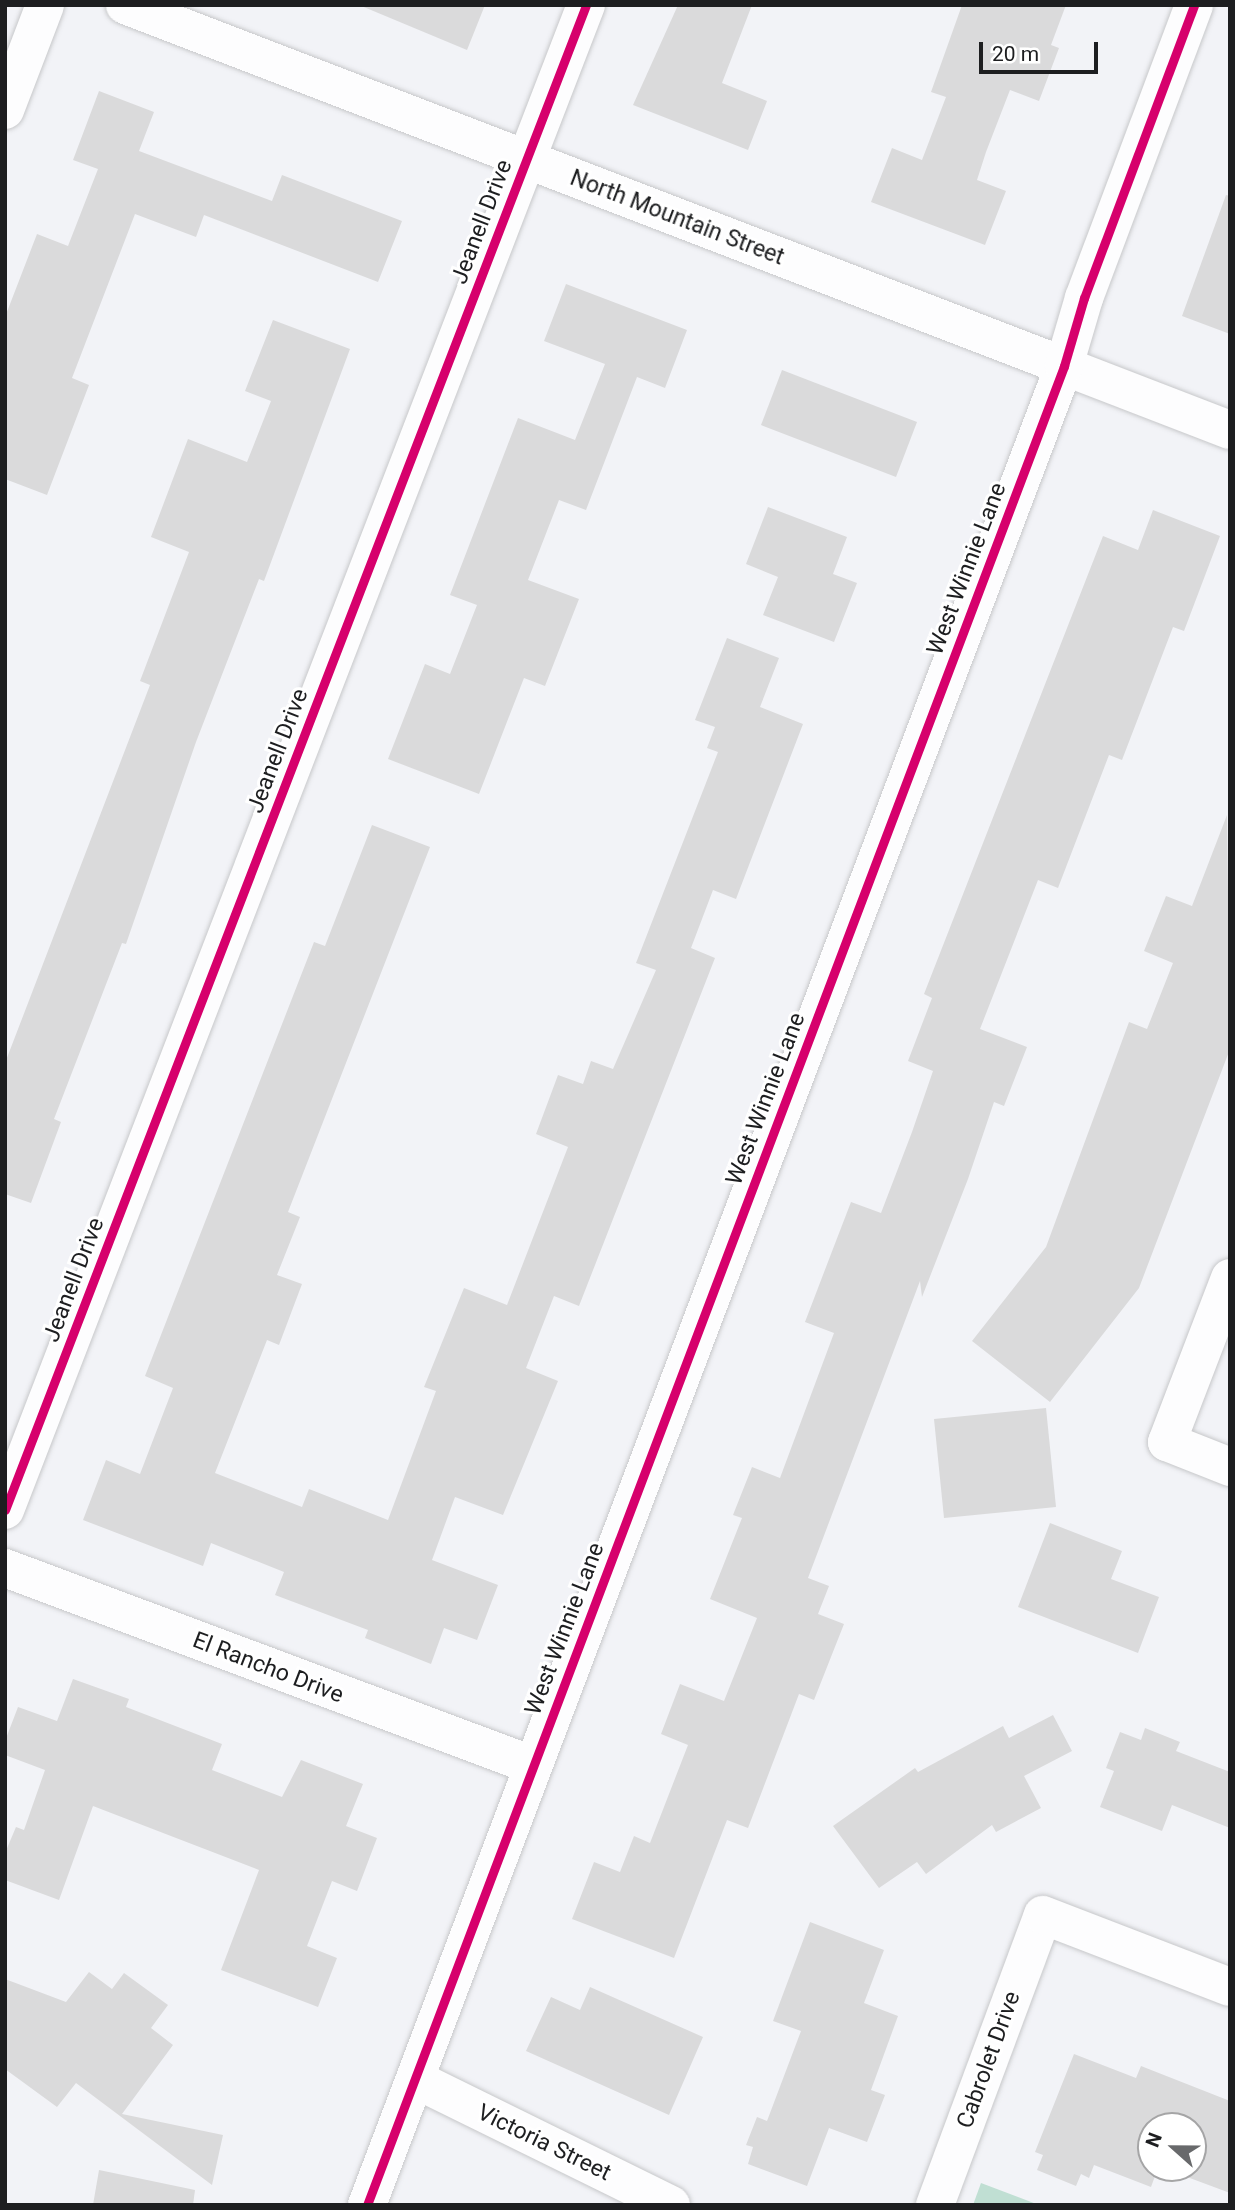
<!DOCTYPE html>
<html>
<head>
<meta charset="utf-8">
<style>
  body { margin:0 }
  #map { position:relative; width:1235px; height:2210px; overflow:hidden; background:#f2f3f7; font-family:Roboto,sans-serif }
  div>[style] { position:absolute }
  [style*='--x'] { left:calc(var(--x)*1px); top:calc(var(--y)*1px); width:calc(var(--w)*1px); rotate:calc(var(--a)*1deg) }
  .green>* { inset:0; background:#c0dfd3 }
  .building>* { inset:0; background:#dadadb }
  .roads { filter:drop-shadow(0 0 2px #c7c8ca) drop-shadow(0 0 2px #c7c8ca) }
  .street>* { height:38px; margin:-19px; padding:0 19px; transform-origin:19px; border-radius:19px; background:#fdfdfe }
  .secondary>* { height:38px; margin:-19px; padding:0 19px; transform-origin:19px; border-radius:19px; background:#fdfdfe }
  .cycleway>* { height:9px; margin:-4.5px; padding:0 4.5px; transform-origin:4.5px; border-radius:4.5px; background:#d6006c }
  span { translate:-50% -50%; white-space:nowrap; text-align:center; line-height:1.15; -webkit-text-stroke:6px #fff; paint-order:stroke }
  .street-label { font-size:23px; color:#1d1e20 }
  .frame { position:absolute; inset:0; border:7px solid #1d1e20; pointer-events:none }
  .north { position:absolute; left:1137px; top:2112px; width:70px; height:70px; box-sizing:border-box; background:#fff; border:2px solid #a5a5a6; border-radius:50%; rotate:291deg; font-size:19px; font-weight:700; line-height:28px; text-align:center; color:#1d1e20 }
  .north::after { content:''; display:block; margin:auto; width:24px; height:32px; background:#68696b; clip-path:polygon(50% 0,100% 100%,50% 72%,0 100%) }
  .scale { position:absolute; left:979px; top:42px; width:119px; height:32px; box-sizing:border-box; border:4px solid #1d1e20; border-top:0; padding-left:9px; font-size:21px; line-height:24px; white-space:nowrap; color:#1d1e20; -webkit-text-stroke:5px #fff; paint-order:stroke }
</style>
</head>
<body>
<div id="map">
  <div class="green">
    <i style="clip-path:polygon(981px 2183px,1039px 2205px,973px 2205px)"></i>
  </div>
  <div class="building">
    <i style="clip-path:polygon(359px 5px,485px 5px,467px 50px)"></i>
    <i style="clip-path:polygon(678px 5px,752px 5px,722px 83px,767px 101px,748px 150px,633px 105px)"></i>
    <i style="clip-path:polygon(962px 5px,1066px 5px,1051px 45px,1059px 48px,1039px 101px,1010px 90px,986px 152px,977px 180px,1006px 191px,985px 245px,871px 202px,892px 148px,922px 160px,946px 97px,931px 92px)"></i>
    <i style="clip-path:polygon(99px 91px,154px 112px,139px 151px,272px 201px,282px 175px,402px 221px,378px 282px,204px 215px,196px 237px,135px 214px,72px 378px,89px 385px,47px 495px,5px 479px,5px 317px,37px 234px,68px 246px,98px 169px,73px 160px)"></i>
    <i style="clip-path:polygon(1226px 195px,1230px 196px,1230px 334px,1182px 316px)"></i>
    <i style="clip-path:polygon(566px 284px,687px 330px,665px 388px,637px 377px,586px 510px,559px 500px,528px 580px,579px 599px,545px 686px,524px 678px,479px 794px,388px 759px,425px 664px,450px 674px,477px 605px,450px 595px,518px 418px,575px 440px,605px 364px,544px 341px)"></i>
    <i style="clip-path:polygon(273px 320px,350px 349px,264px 581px,259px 579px,196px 742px,126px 944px,122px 943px,54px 1119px,61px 1122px,31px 1203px,5px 1194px,5px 1063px,150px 685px,140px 681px,189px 552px,151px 537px,188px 439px,247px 462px,271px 401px,245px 391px)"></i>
    <i style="clip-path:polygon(782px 370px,917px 422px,896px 477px,761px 425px)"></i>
    <i style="clip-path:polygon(768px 507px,847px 537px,833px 574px,857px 583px,834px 642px,763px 615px,778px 577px,746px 564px)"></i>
    <i style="clip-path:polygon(1153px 510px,1220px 536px,1184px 631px,1173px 627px,1122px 760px,1109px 755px,1058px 888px,1038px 880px,980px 1029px,1027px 1047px,1004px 1106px,994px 1102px,968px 1179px,922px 1297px,920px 1281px,808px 1578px,829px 1586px,818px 1614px,844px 1624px,814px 1700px,799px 1694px,748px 1828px,727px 1820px,674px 1958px,572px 1919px,594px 1862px,620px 1872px,634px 1836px,650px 1843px,688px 1745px,661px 1734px,680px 1684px,724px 1701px,757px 1618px,710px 1599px,742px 1518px,733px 1515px,752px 1467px,780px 1478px,834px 1333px,805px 1322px,831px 1254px,851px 1202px,881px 1213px,912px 1132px,933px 1071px,908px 1061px,932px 998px,924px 994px,1103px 536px,1138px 550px)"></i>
    <i style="clip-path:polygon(727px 638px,779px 658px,760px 707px,803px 724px,736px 899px,713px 890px,691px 948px,715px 958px,579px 1306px,554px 1296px,526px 1368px,558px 1381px,503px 1515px,455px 1497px,432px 1560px,498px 1585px,477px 1640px,444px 1628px,431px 1664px,365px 1638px,368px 1630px,275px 1595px,284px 1572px,211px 1543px,203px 1566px,83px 1520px,106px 1460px,140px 1474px,173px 1388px,145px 1376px,314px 942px,325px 946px,372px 825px,430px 847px,288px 1212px,300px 1217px,277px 1275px,302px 1284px,279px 1345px,267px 1340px,215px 1473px,302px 1507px,309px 1489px,388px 1520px,436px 1391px,424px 1387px,464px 1288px,507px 1305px,568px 1147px,536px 1134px,558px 1075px,583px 1084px,591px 1061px,613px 1069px,656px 970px,636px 963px,718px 752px,707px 748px,715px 727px,695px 720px)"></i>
    <i style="clip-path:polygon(1227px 815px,1230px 1049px,1139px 1288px,1050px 1402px,972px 1341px,1046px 1247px,1129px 1022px,1147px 1029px,1173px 963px,1144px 951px,1166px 896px,1192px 906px)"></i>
    <i style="clip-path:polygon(1046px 1408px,1056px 1507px,944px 1518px,934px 1419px)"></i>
    <i style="clip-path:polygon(1050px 1523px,1122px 1551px,1111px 1579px,1159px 1597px,1138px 1653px,1018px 1607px)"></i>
    <i style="clip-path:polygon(73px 1679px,129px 1699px,126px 1707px,222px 1744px,212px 1770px,282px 1797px,301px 1760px,363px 1784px,346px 1826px,377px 1838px,357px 1891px,332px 1881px,307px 1946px,337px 1958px,318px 2007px,221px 1970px,259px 1870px,93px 1806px,59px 1900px,5px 1880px,5px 1853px,16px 1827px,24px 1830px,45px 1770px,5px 1755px,5px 1741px,18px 1707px,57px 1721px)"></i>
    <i style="clip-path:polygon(1053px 1715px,1072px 1751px,1024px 1776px,1041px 1808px,996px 1832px,992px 1825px,926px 1874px,917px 1862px,879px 1888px,833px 1826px,915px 1768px,918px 1772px,1003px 1726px,1009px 1738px)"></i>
    <i style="clip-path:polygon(1145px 1728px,1180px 1742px,1176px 1751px,1230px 1772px,1230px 1828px,1172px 1805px,1162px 1831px,1100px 1807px,1114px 1771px,1106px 1768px,1120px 1732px,1141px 1740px)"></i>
    <i style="clip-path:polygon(810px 1922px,884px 1950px,864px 2003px,898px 2016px,871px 2090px,885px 2095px,867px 2142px,829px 2128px,807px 2186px,748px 2164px,753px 2147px,746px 2145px,757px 2117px,767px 2121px,801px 2031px,773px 2021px)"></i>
    <i style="clip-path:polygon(89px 1972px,112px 1989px,124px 1973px,168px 2005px,151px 2028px,173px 2045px,122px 2114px,223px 2135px,212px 2185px,76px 2083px,57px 2107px,5px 2069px,5px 1979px,66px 2002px)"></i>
    <i style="clip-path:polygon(590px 1987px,703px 2037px,669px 2115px,526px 2051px,551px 1997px,580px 2010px)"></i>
    <i style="clip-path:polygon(1074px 2054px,1136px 2078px,1141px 2066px,1230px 2101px,1230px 2193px,1163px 2168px,1193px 2168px,1193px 2126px,1151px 2126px,1151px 2168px,1158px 2168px,1151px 2187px,1094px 2165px,1089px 2178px,1081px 2174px,1076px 2186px,1037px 2170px,1043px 2155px,1035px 2152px)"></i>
    <i style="clip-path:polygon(99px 2170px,195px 2190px,193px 2205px,93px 2205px)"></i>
  </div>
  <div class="roads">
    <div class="street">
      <i style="--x:125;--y:5;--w:1006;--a:21.03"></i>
      <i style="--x:5;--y:110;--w:112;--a:-69.1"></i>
      <i style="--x:1230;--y:1278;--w:176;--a:111"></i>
      <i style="--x:1167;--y:1442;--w:68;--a:21.6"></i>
      <i style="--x:5;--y:1510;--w:1613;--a:-68.89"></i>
      <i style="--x:5;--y:1568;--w:563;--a:20.5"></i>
      <i style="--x:417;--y:2080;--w:283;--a:26.2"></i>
      <i style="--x:935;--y:2205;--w:309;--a:-69.6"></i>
      <i style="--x:1043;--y:1915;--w:200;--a:21.1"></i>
    </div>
    <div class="secondary">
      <i style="--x:1064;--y:366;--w:178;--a:21.1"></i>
      <i style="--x:367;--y:2205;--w:1967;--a:-69.24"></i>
      <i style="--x:1064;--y:366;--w:71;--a:-73.6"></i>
      <i style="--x:1084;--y:298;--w:313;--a:-69.4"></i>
    </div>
  </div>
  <div class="cycleway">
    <i style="--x:5;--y:1510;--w:1613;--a:-68.89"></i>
    <i style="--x:367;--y:2205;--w:1967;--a:-69.24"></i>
    <i style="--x:1064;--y:366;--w:71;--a:-73.6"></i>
    <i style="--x:1084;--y:298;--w:313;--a:-69.4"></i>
  </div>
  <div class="street-label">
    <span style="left:677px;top:218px;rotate:21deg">North Mountain Street</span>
    <span style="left:482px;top:222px;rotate:-69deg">Jeanell Drive</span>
    <span style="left:967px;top:569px;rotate:-69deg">West Winnie Lane</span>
    <span style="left:278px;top:751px;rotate:-69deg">Jeanell Drive</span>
    <span style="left:766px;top:1099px;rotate:-69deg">West Winnie Lane</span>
    <span style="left:74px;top:1280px;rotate:-69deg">Jeanell Drive</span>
    <span style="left:565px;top:1629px;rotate:-69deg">West Winnie Lane</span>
    <span style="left:268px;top:1668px;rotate:21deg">El Rancho Drive</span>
    <span style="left:989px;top:2060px;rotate:-70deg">Cabrolet Drive</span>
    <span style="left:544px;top:2143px;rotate:26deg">Victoria Street</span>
  </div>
  <div class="frame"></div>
  <div class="north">N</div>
  <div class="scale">20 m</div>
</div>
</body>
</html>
